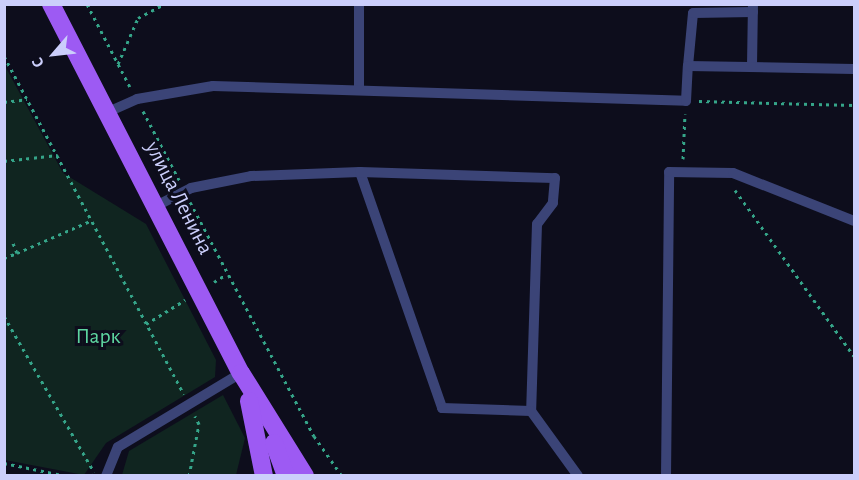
<!DOCTYPE html>
<html>
<head>
<meta charset="utf-8">
<style>
  body { margin:0 }
  #map { position:relative; width:859px; height:480px; overflow:hidden; background:#0d0d1c; font-family:"Alegreya Sans",sans-serif }
  div>[style] { position:absolute }
  [style*='--x'] { left:calc(var(--x)*1px); top:calc(var(--y)*1px); width:calc(var(--w)*1px); rotate:calc(var(--a)*1deg) }
  .green>* { inset:0; background:#102520 }
  .path>* { height:3px; margin-top:-1.5px; transform-origin:0; background:repeating-linear-gradient(90deg,#35a589 0 3px,transparent 0 7.5px) }
  .lane>* { height:10px; margin:-5px; padding:0 5px; transform-origin:5px; border-radius:5px; background:#3b4477 }
  .primary>* { height:18px; margin:-9px; padding:0 9px; transform-origin:9px; border-radius:9px; background:#9d5af3 }
  span { translate:-50% -50%; white-space:nowrap; text-align:center; line-height:1.15; -webkit-text-stroke:6px #0d0d1c; paint-order:stroke }
  .street-label { font-size:22px; color:#cbcefb }
  .park-label { font-size:22px; color:#5dd5a0 }
  .frame { position:absolute; inset:0; border:6px solid #cbcefb; pointer-events:none }
  .north { position:absolute; left:24px; top:24px; width:60px; height:60px; -webkit-text-stroke:4px #0d0d1c; paint-order:stroke; rotate:242deg; font-size:16px; font-weight:700; line-height:24px; text-align:center; color:#cbcefb }
  .north::after { content:''; display:block; margin:auto; width:21px; height:27px; background:#cbcefb; clip-path:polygon(50% 0,100% 100%,50% 72%,0 100%) }
</style>
</head>
<body>
<div id="map">
  <div class="green">
    <i style="clip-path:polygon(5px 66px,63px 173px,146px 224px,216px 360px,215px 377px,106px 443px,84px 475px,5px 460px)"></i>
    <i style="clip-path:polygon(223px 395px,245px 438px,236px 475px,122px 475px,129px 451px)"></i>
  </div>
  <div class="path">
    <i style="--x:87;--y:4;--w:93;--a:62.6"></i>
    <i style="--x:4;--y:56;--w:383;--a:62"></i>
    <i style="--x:118;--y:64;--w:50;--a:-66.5"></i>
    <i style="--x:138;--y:18;--w:30;--a:-28"></i>
    <i style="--x:699;--y:101;--w:155;--a:1.5"></i>
    <i style="--x:4;--y:102;--w:23;--a:-7"></i>
    <i style="--x:143;--y:111;--w:78;--a:62.4"></i>
    <i style="--x:683;--y:159;--w:45;--a:-87.5"></i>
    <i style="--x:4;--y:161;--w:54;--a:-6.3"></i>
    <i style="--x:735;--y:190;--w:204;--a:54.4"></i>
    <i style="--x:190;--y:202;--w:265;--a:62.1"></i>
    <i style="--x:314;--y:436;--w:49;--a:55"></i>
    <i style="--x:17;--y:253;--w:82;--a:-23.7"></i>
    <i style="--x:4;--y:258;--w:14;--a:-21"></i>
    <i style="--x:17;--y:253;--w:11;--a:-112"></i>
    <i style="--x:214;--y:282;--w:15;--a:-32"></i>
    <i style="--x:4;--y:316;--w:180;--a:60"></i>
    <i style="--x:146;--y:324;--w:46;--a:-31.6"></i>
    <i style="--x:4;--y:463;--w:64;--a:11.7"></i>
    <i style="--x:189;--y:476;--w:53;--a:-79.1"></i>
    <i style="--x:199;--y:424;--w:9;--a:-117"></i>
  </div>
  <div class="lane">
    <i style="--x:359;--y:4;--w:85;--a:90"></i>
    <i style="--x:688;--y:66;--w:53;--a:-84.6"></i>
    <i style="--x:693;--y:13;--w:60;--a:-1"></i>
    <i style="--x:752;--y:66;--w:62;--a:-89.1"></i>
    <i style="--x:108;--y:112;--w:32;--a:-24"></i>
    <i style="--x:137;--y:99;--w:77;--a:-9.7"></i>
    <i style="--x:213;--y:86;--w:473;--a:1.8"></i>
    <i style="--x:686;--y:101;--w:35;--a:-87"></i>
    <i style="--x:688;--y:66;--w:166;--a:1"></i>
    <i style="--x:360;--y:172;--w:250;--a:70.8"></i>
    <i style="--x:442;--y:408;--w:89;--a:1.9"></i>
    <i style="--x:156;--y:206;--w:39;--a:-27"></i>
    <i style="--x:191;--y:188;--w:61;--a:-11.3"></i>
    <i style="--x:251;--y:176;--w:109;--a:-2.1"></i>
    <i style="--x:360;--y:172;--w:195;--a:1.8"></i>
    <i style="--x:555;--y:178;--w:25;--a:95"></i>
    <i style="--x:553;--y:203;--w:26;--a:127"></i>
    <i style="--x:537;--y:224;--w:187;--a:91.8"></i>
    <i style="--x:531;--y:411;--w:80;--a:54.1"></i>
    <i style="--x:106;--y:476;--w:31;--a:-68"></i>
    <i style="--x:118;--y:447;--w:144;--a:-31"></i>
    <i style="--x:666;--y:476;--w:304;--a:-89.4"></i>
    <i style="--x:669;--y:172;--w:64;--a:0.9"></i>
    <i style="--x:733;--y:173;--w:130;--a:21.6"></i>
  </div>
  <div class="primary">
    <i style="--x:51;--y:4;--w:415;--a:62.8"></i>
    <i style="--x:241;--y:373;--w:121;--a:58.1"></i>
    <i style="--x:249;--y:401;--w:76;--a:78.7"></i>
    <i style="--x:274;--y:443;--w:35;--a:70"></i>
  </div>
  <div class="street-label">
    <span style="left:179px;top:198px;rotate:63deg">улица Ленина</span>
  </div>
  <div class="park-label">
    <span style="left:98px;top:337px">Парк</span>
  </div>
  <div class="frame"></div>
  <div class="north">С</div>
</div>
</body>
</html>
